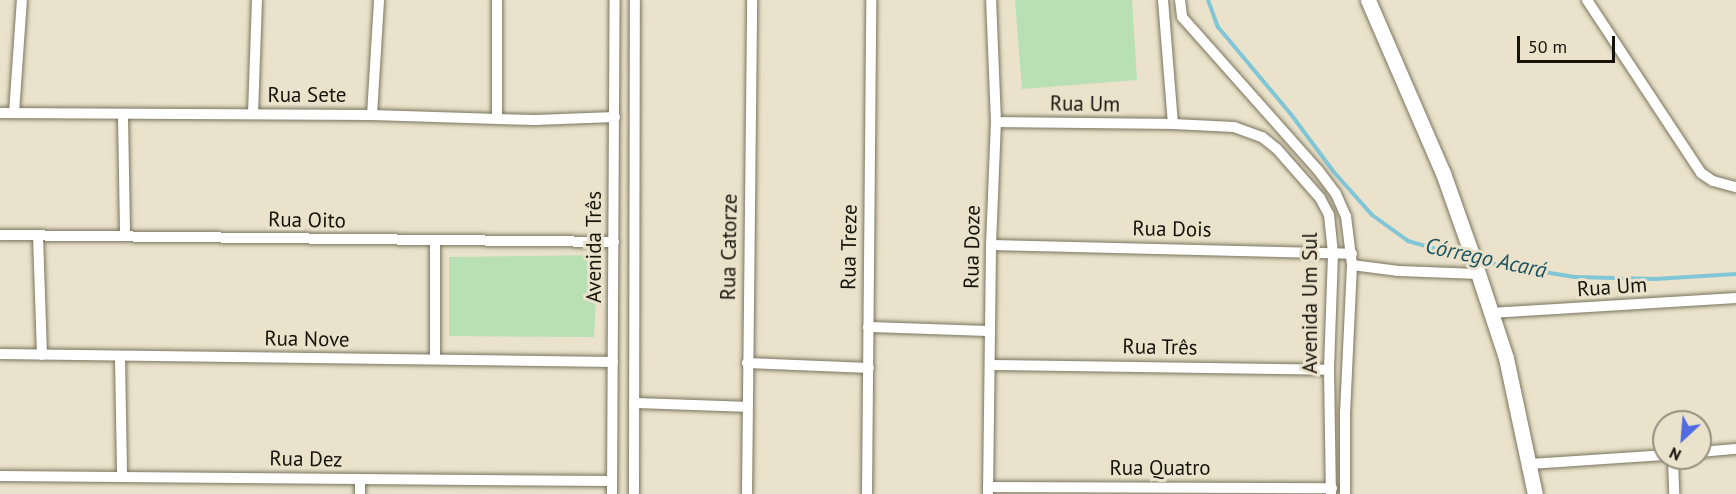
<!DOCTYPE html>
<html>
<head>
<meta charset="utf-8">
<style>
  body { margin:0 }
  #map { position:relative; width:1736px; height:494px; overflow:hidden; background:#eae2ca; font-family:"PT Sans",sans-serif }
  div>[style] { position:absolute }
  [style*='--x'] { left:calc(var(--x)*1px); top:calc(var(--y)*1px); width:calc(var(--w)*1px); rotate:calc(var(--a)*1deg) }
  .green>* { inset:0; background:#b9dfb4 }
  .stream>* { height:4px; margin:-2px; padding:0 2px; transform-origin:2px; border-radius:2px; background:#81c6d6 }
  .roads { filter:drop-shadow(0 0 2px #7b745e) drop-shadow(0 0 2px #7b745e) }
  .street>* { height:10px; margin:-5px; padding:0 5px; transform-origin:5px; border-radius:5px; background:#fff }
  .secondary>* { height:15px; margin:-7.5px; padding:0 7.5px; transform-origin:7.5px; border-radius:7.5px; background:#fff }
  span { translate:-50% -50%; white-space:nowrap; text-align:center; line-height:1.15; -webkit-text-stroke:6px #eae2ca; paint-order:stroke }
  .street-label { font-size:21px; color:#16130b }
  .water-label { font-size:22px; color:#1a5460; font-style:italic }
  .north { position:absolute; left:1652px; top:410px; width:60px; height:60px; box-sizing:border-box; background:#eae2ca; border:2px solid #958f7e; border-radius:50%; rotate:206deg; font-size:16px; font-weight:700; line-height:24px; text-align:center; color:#16130b }
  .north::after { content:''; display:block; margin:auto; width:21px; height:27px; background:#526be0; clip-path:polygon(50% 0,100% 100%,50% 72%,0 100%) }
  .scale { position:absolute; left:1517px; top:36px; width:98px; height:27px; box-sizing:border-box; border:3px solid #16130b; border-top:0; padding-left:8px; font-size:18px; line-height:21px; white-space:nowrap; color:#16130b; -webkit-text-stroke:4px #eae2ca; paint-order:stroke }
</style>
</head>
<body>
<div id="map">
  <div class="green">
    <i style="clip-path:polygon(1015px 0,1132px 0,1137px 80px,1022px 89px)"></i>
    <i style="clip-path:polygon(598px 255px,594px 337px,449px 336px,449px 257px)"></i>
  </div>
  <div class="stream">
    <i style="--x:1208;--y:0;--w:29;--a:70"></i>
    <i style="--x:1218;--y:27;--w:112;--a:50.1"></i>
    <i style="--x:1290;--y:113;--w:72;--a:53.4"></i>
    <i style="--x:1333;--y:171;--w:59;--a:48.4"></i>
    <i style="--x:1372;--y:215;--w:44;--a:35.8"></i>
    <i style="--x:1408;--y:241;--w:65;--a:16.2"></i>
    <i style="--x:1477;--y:261;--w:99;--a:9.3"></i>
    <i style="--x:1575;--y:277;--w:80;--a:1.4"></i>
    <i style="--x:1655;--y:279;--w:81;--a:-3.5"></i>
  </div>
  <div class="roads">
    <div class="street">
      <i style="--x:497;--y:0;--w:118;--a:90"></i>
      <i style="--x:1163;--y:0;--w:124;--a:85.4"></i>
      <i style="--x:1173;--y:124;--w:61;--a:2.8"></i>
      <i style="--x:1234;--y:127;--w:30;--a:20"></i>
      <i style="--x:1262;--y:137;--w:19;--a:39"></i>
      <i style="--x:1277;--y:149;--w:65;--a:48.7"></i>
      <i style="--x:1320;--y:198;--w:19;--a:62"></i>
      <i style="--x:1329;--y:215;--w:39;--a:84"></i>
      <i style="--x:1333;--y:254;--w:116;--a:92"></i>
      <i style="--x:1329;--y:370;--w:124;--a:89.1"></i>
      <i style="--x:1180;--y:0;--w:17;--a:83"></i>
      <i style="--x:1182;--y:17;--w:205;--a:48.4"></i>
      <i style="--x:1318;--y:170;--w:30;--a:53"></i>
      <i style="--x:1336;--y:194;--w:24;--a:66"></i>
      <i style="--x:1346;--y:216;--w:49;--a:83"></i>
      <i style="--x:1352;--y:265;--w:148;--a:92.7"></i>
      <i style="--x:1345;--y:413;--w:81;--a:90"></i>
      <i style="--x:1587;--y:0;--w:207;--a:56.6"></i>
      <i style="--x:1701;--y:173;--w:14;--a:34"></i>
      <i style="--x:1713;--y:181;--w:24;--a:15"></i>
      <i style="--x:0;--y:113;--w:372;--a:0.3"></i>
      <i style="--x:372;--y:115;--w:163;--a:1.8"></i>
      <i style="--x:535;--y:120;--w:80;--a:-2.1"></i>
      <i style="--x:14;--y:113;--w:113;--a:-86"></i>
      <i style="--x:253;--y:114;--w:114;--a:-88"></i>
      <i style="--x:372;--y:115;--w:115;--a:-86.5"></i>
      <i style="--x:123;--y:116;--w:120;--a:89"></i>
      <i style="--x:996;--y:122;--w:177;--a:0.6"></i>
      <i style="--x:0;--y:235;--w:614;--a:0.65"></i>
      <i style="--x:38;--y:235;--w:120;--a:88.1"></i>
      <i style="--x:991;--y:245;--w:361;--a:1.4"></i>
      <i style="--x:1352;--y:265;--w:47;--a:7.3"></i>
      <i style="--x:1399;--y:271;--w:79;--a:2.2"></i>
      <i style="--x:1491;--y:313;--w:245;--a:-3.5"></i>
      <i style="--x:868;--y:327;--w:122;--a:1.9"></i>
      <i style="--x:0;--y:354;--w:613;--a:0.75"></i>
      <i style="--x:120;--y:357;--w:120;--a:89"></i>
      <i style="--x:435;--y:359;--w:118;--a:-90"></i>
      <i style="--x:747;--y:363;--w:122;--a:2.3"></i>
      <i style="--x:991;--y:365;--w:338;--a:0.8"></i>
      <i style="--x:634;--y:403;--w:112;--a:2"></i>
      <i style="--x:1700;--y:452;--w:36;--a:-5"></i>
      <i style="--x:1673;--y:458;--w:36;--a:88"></i>
      <i style="--x:1530;--y:464;--w:134;--a:-3.8"></i>
      <i style="--x:0;--y:476;--w:612;--a:0.47"></i>
      <i style="--x:988;--y:487;--w:344;--a:0.2"></i>
      <i style="--x:360;--y:494;--w:14;--a:-90"></i>
      <i style="--x:612;--y:494;--w:494;--a:-89.7"></i>
      <i style="--x:634;--y:494;--w:494;--a:-89.9"></i>
      <i style="--x:747;--y:494;--w:494;--a:-89.4"></i>
      <i style="--x:867;--y:494;--w:494;--a:-89.5"></i>
      <i style="--x:988;--y:494;--w:249;--a:-89.3"></i>
      <i style="--x:991;--y:245;--w:123;--a:-87.7"></i>
      <i style="--x:996;--y:122;--w:122;--a:-92.3"></i>
    </div>
    <div class="secondary">
      <i style="--x:1368;--y:0;--w:189;--a:66.6"></i>
      <i style="--x:1443;--y:173;--w:84;--a:70.5"></i>
      <i style="--x:1471;--y:252;--w:112;--a:71.7"></i>
      <i style="--x:1506;--y:358;--w:139;--a:78"></i>
    </div>
  </div>
  <div class="street-label">
    <span style="left:307px;top:95px">Rua Sete</span>
    <span style="left:1085px;top:104px;rotate:1deg">Rua Um</span>
    <span style="left:307px;top:220px;rotate:1deg">Rua Oito</span>
    <span style="left:1172px;top:229px;rotate:1deg">Rua Dois</span>
    <span style="left:594px;top:247px;rotate:-90deg">Avenida Três</span>
    <span style="left:729px;top:247px;rotate:-89deg">Rua Catorze</span>
    <span style="left:849px;top:247px;rotate:-89deg">Rua Treze</span>
    <span style="left:972px;top:247px;rotate:-89deg">Rua Doze</span>
    <span style="left:1612px;top:287px;rotate:-4deg">Rua Um</span>
    <span style="left:1310px;top:303px;rotate:-90deg">Avenida Um Sul</span>
    <span style="left:307px;top:339px;rotate:1deg">Rua Nove</span>
    <span style="left:1160px;top:347px;rotate:1deg">Rua Três</span>
    <span style="left:306px;top:459px;rotate:1deg">Rua Dez</span>
    <span style="left:1160px;top:468px">Rua Quatro</span>
  </div>
  <div class="water-label">
    <span style="left:1486px;top:258px;rotate:12deg">Córrego Acará</span>
  </div>
  <div class="north">N</div>
  <div class="scale">50 m</div>
</div>
</body>
</html>
